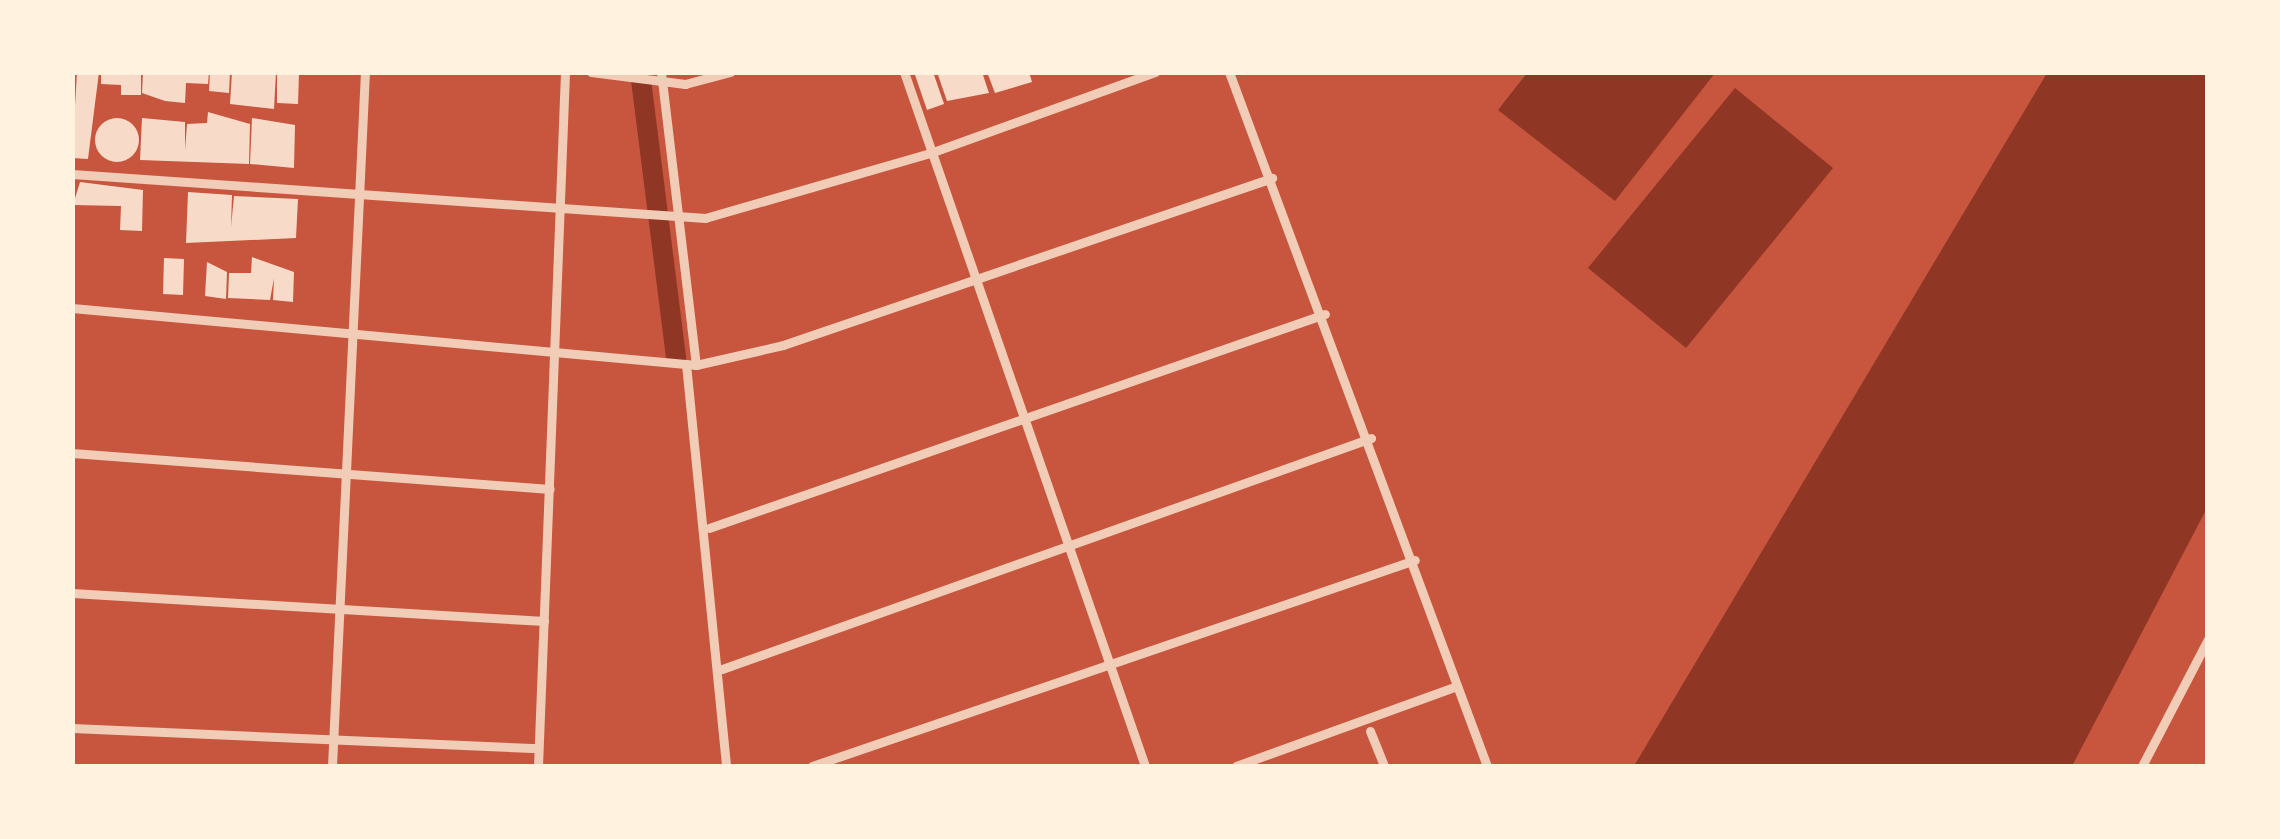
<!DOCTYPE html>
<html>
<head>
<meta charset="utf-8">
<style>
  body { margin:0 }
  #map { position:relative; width:2280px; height:839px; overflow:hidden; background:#c8553d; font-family:Arial,sans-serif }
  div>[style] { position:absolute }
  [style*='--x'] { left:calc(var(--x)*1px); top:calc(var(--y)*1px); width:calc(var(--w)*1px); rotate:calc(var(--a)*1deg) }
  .water>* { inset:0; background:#8f3625 }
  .canal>* { height:20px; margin:-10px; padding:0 10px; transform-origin:10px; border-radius:10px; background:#8f3625 }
  .building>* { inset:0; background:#f7dbc8 }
  .round { border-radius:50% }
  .minor>* { height:9px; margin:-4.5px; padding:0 4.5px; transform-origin:4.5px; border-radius:4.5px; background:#f1ccb7 }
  span { translate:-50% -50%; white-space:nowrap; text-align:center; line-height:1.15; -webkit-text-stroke:8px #fff3e0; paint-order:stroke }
  .frame { position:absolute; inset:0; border:75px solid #fff3e0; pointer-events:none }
</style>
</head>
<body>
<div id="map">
  <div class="water">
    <i style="clip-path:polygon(1527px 73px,1527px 72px,1715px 73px,1615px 201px,1498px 110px)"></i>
    <i style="clip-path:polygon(2047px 73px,2208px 73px,2207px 508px,2072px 766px,1634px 766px)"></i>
    <i style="clip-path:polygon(1735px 88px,1833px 168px,1686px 348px,1588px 268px)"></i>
  </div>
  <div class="canal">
    <i style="--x:640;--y:72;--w:288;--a:82.8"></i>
  </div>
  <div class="building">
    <i style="clip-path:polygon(77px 72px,99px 72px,88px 159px,72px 158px)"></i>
    <i style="clip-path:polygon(101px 72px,141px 72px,141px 95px,121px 95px,121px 85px,101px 84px)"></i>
    <i style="clip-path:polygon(143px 72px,209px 72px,208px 84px,186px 83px,185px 103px,165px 101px,142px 93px)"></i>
    <i style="clip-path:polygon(210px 72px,230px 72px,229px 93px,209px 91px)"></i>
    <i style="clip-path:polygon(232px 72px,276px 72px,274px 109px,230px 104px)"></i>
    <i style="clip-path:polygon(277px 72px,299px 72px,298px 104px,277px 103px)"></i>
    <i style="clip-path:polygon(914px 72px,933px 72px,944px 104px,927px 110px)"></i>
    <i style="clip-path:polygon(937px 72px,982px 72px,989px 93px,947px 101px)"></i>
    <i style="clip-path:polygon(987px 72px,1029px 72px,1032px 82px,995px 93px)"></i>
    <i style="clip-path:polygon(208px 112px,250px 124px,249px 164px,140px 160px,142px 118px,185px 122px,185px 150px,187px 124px,207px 123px)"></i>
    <i style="clip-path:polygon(252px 118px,295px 125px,294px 168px,250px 164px)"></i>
    <i class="round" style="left:95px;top:118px;width:44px;height:44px"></i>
    <i style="clip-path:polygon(80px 182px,143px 190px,142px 231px,120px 230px,121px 206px,73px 205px)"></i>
    <i style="clip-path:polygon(188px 192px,232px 195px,231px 227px,234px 196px,298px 199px,296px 238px,186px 243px)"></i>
    <i style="clip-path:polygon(252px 257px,294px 272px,293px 302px,273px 300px,274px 278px,270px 300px,228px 298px,229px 273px,251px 273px)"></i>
    <i style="clip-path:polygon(164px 258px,184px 259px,183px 295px,163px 294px)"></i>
    <i style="clip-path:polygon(207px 262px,227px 272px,226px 299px,205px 296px)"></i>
  </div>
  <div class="minor">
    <i style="--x:591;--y:72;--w:95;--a:7.3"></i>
    <i style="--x:685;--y:84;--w:47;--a:-14.9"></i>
    <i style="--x:661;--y:72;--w:295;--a:83.2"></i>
    <i style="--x:904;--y:72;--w:735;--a:70.85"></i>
    <i style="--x:1229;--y:72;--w:740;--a:69.61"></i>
    <i style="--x:72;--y:174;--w:635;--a:3.98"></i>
    <i style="--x:705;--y:218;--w:237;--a:-16.1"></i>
    <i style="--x:933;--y:152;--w:236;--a:-19.8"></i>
    <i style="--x:72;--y:308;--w:627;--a:5.22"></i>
    <i style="--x:696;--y:365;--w:89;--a:-12.9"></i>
    <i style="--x:783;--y:345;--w:517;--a:-18.86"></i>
    <i style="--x:686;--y:364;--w:404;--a:84.3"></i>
    <i style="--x:72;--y:453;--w:479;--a:4.3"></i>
    <i style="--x:709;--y:528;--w:652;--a:-19.16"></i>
    <i style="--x:72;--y:593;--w:473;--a:3.4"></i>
    <i style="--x:722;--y:669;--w:689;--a:-19.59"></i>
    <i style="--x:72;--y:728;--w:466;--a:2.5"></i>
    <i style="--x:1370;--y:731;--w:38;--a:68"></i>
    <i style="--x:332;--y:766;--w:695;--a:-87.28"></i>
    <i style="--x:538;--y:766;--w:695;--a:-87.77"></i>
    <i style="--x:812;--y:766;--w:637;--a:-18.86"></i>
    <i style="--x:1236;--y:766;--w:235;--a:-19.9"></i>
    <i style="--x:2142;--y:766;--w:143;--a:-62.5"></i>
  </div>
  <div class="frame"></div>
</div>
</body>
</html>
